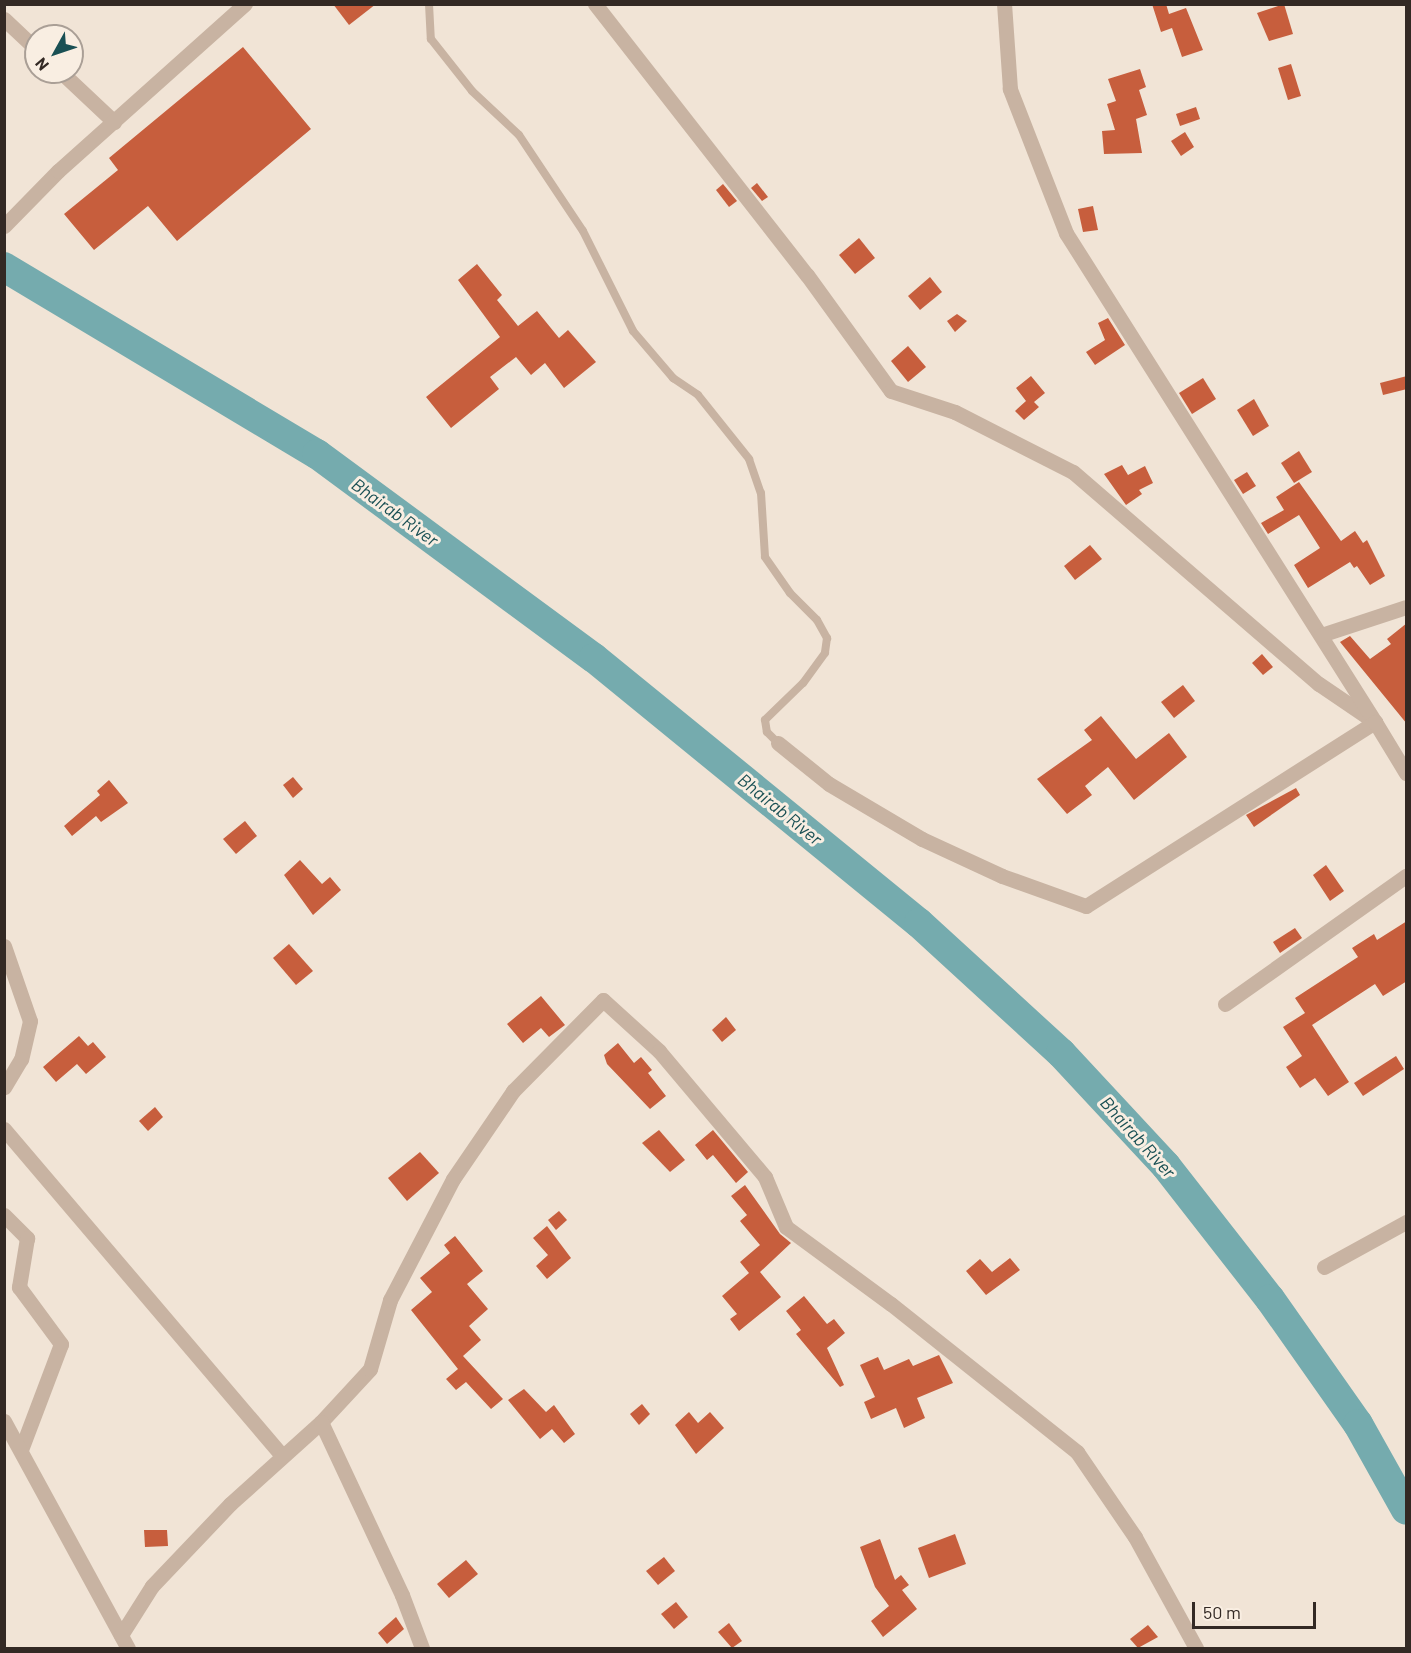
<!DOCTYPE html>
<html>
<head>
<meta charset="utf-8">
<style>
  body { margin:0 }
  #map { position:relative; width:1411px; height:1653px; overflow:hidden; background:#f1e4d6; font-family:Barlow,sans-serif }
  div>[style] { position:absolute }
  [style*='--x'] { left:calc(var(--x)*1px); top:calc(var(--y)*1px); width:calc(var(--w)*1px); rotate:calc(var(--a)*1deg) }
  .river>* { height:30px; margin:-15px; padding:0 15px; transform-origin:15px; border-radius:15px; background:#75abae }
  .building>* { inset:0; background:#c75e3d }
  .service>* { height:8px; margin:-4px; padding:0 4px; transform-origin:4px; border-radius:4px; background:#c8b3a2 }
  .minor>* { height:15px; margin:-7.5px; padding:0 7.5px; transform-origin:7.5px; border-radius:7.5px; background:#c8b3a2 }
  span { translate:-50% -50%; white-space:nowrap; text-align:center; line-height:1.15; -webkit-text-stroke:6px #f9eee2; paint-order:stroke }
  .water-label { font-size:18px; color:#1a5054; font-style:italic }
  .frame { position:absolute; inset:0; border:6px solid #332924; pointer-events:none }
  .north { position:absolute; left:24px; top:24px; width:60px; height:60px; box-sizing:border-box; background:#f9eee2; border:2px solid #aa9f96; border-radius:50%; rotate:230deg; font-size:16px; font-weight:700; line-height:24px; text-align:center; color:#332924 }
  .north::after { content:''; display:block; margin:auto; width:21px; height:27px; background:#1a5054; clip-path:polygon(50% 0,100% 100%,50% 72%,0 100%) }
  .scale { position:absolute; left:1192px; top:1602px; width:124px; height:27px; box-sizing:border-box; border:3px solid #332924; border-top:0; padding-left:8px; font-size:18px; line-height:21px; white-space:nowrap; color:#332924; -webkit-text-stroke:4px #f9eee2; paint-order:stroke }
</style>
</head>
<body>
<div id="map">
  <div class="river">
    <i style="--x:4;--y:267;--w:365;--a:30.9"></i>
    <i style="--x:317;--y:454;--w:344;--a:36.4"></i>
    <i style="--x:594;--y:658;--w:419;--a:39.2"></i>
    <i style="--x:919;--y:923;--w:193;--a:42.5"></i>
    <i style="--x:1061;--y:1053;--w:154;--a:47.1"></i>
    <i style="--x:1166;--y:1166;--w:169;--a:52"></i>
    <i style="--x:1270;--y:1299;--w:153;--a:54.9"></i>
    <i style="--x:1358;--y:1424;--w:98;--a:60.8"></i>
  </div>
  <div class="building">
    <i style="clip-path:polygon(333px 4px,376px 4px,349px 25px)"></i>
    <i style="clip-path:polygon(1152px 4px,1166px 4px,1169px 14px,1186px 8px,1203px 50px,1182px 57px,1172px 28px,1161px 32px)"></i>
    <i style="clip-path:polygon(1284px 4px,1293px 34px,1269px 41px,1257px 13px)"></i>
    <i style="clip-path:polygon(243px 47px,311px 129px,177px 241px,148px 206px,94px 250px,64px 214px,118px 170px,109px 158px)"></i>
    <i style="clip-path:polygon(1291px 64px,1301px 96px,1288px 100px,1278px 68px)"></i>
    <i style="clip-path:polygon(1140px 69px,1146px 87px,1139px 90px,1147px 115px,1136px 119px,1142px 153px,1104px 154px,1102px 131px,1115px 130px,1107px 104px,1116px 101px,1108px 79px)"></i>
    <i style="clip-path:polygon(1196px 107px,1200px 119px,1180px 126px,1176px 114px)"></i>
    <i style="clip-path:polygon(1185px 132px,1194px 147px,1181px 156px,1171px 141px)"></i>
    <i style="clip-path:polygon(757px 183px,768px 197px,762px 201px,751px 188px)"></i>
    <i style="clip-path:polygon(723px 184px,737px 201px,729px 207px,716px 190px)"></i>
    <i style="clip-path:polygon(1093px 206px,1098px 230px,1083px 232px,1078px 209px)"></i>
    <i style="clip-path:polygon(859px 238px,875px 258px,855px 274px,839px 255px)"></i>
    <i style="clip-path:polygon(477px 264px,502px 295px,497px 300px,518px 326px,537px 311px,559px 338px,568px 330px,596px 362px,564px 388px,545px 363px,531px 375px,516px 357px,490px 377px,499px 389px,451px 428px,426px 397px,500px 337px,458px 280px)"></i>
    <i style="clip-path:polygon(930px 277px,942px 292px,920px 310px,908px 296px)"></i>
    <i style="clip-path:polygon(957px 314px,967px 321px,955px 332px,947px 321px)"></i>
    <i style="clip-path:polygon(1108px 318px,1125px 345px,1095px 365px,1086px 352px,1105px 340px,1098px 323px)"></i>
    <i style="clip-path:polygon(908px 346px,926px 367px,908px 382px,891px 361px)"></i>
    <i style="clip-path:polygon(1031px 376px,1045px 393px,1034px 402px,1039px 407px,1024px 420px,1015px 411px,1026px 401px,1016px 388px)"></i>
    <i style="clip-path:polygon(1407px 376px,1407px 389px,1383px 395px,1380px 383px)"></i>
    <i style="clip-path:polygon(1203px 378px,1216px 399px,1192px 414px,1179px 393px)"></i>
    <i style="clip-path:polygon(1254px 399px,1269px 426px,1253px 436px,1237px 410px)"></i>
    <i style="clip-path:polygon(1299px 451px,1312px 472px,1294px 483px,1281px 463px)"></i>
    <i style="clip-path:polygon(1122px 465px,1128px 475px,1145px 466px,1153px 483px,1139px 490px,1142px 494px,1126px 505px,1104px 474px)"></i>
    <i style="clip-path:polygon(1247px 472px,1256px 486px,1243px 494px,1234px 480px)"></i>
    <i style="clip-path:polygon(1299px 482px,1341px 541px,1355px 531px,1363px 543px,1367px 540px,1385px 576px,1370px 585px,1357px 566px,1354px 568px,1350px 562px,1308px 588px,1294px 565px,1320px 548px,1299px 515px,1268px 534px,1261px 523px,1284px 510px,1276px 497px)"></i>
    <i style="clip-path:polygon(1090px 545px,1102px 559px,1075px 580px,1064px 566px)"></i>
    <i style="clip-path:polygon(1407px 623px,1407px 724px,1340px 642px,1350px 636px,1370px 659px,1391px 644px,1387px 639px)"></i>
    <i style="clip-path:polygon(1262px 654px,1273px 667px,1263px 675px,1252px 663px)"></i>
    <i style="clip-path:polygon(1183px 685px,1195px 701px,1174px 718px,1161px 702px)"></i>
    <i style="clip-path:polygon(1101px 716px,1136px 759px,1169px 733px,1187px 757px,1134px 800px,1108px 767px,1085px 786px,1092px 795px,1067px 814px,1037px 779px,1092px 740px,1084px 730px)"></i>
    <i style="clip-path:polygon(293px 777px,303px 789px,293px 798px,283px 785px)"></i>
    <i style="clip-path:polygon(109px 780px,128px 803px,101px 822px,96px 816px,72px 836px,64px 826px,100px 795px,97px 791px)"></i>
    <i style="clip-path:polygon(1296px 788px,1300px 795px,1254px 827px,1246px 815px)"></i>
    <i style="clip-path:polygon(245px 821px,257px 836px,236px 854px,223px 839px)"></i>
    <i style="clip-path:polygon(300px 860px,322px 884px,330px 877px,341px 890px,313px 915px,284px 875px)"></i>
    <i style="clip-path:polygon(1326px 865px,1344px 891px,1330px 901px,1313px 875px)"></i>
    <i style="clip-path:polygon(1407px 921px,1407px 981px,1383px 996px,1375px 984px,1312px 1025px,1349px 1082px,1328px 1096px,1315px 1078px,1300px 1088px,1286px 1067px,1302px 1056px,1283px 1027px,1305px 1013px,1295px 998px,1358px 957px,1352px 948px,1374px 934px,1377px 940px)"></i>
    <i style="clip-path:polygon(1295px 928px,1302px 938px,1280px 953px,1273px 942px)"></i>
    <i style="clip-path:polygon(289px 944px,313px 971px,296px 985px,273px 958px)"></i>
    <i style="clip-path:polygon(541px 996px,565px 1025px,549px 1037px,541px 1028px,523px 1043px,507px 1024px)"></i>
    <i style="clip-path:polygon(726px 1017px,736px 1030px,722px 1042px,712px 1030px)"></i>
    <i style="clip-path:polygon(79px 1036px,88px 1046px,93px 1042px,106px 1057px,86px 1074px,77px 1064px,56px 1082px,43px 1067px)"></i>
    <i style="clip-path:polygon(618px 1043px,634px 1063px,641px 1057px,652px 1070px,648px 1073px,666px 1096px,650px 1109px,607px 1064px,604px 1055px)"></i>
    <i style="clip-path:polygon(1396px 1056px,1404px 1069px,1363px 1096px,1354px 1083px)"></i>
    <i style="clip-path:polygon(155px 1107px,163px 1117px,148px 1131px,139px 1121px)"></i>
    <i style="clip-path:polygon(659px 1130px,685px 1160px,670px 1172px,642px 1143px)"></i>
    <i style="clip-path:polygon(713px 1130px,748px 1172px,736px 1183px,713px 1155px,707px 1160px,695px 1145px)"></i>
    <i style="clip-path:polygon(420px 1152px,439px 1173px,407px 1201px,388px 1178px)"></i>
    <i style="clip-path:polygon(745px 1185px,780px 1234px,791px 1243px,760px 1272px,781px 1297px,739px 1331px,730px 1319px,737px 1314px,722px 1296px,749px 1273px,740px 1262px,760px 1245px,740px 1221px,747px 1215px,731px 1196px)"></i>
    <i style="clip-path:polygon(559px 1211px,567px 1220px,556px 1230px,548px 1220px)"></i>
    <i style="clip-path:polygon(547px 1226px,571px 1258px,547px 1279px,536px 1266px,548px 1255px,533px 1238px)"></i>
    <i style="clip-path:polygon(455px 1236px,483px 1271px,467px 1284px,488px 1309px,469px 1326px,481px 1340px,463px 1356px,503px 1399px,491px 1409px,466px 1382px,456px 1390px,446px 1379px,458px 1369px,411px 1310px,432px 1292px,420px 1278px,450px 1253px,444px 1245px)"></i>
    <i style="clip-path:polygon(1010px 1258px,1020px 1270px,986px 1295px,966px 1271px,980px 1259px,992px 1272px)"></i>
    <i style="clip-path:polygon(804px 1296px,827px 1324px,834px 1319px,845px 1333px,827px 1348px,844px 1385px,840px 1387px,796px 1334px,801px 1330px,786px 1311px)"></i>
    <i style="clip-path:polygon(939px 1355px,953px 1383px,917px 1398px,925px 1418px,904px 1428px,896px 1408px,871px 1419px,864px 1402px,875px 1397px,860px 1365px,878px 1357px,884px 1370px,909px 1359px,913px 1366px)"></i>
    <i style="clip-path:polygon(524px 1389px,546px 1412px,554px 1405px,575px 1434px,564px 1443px,552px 1429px,540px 1439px,508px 1400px)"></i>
    <i style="clip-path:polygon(642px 1404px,650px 1414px,639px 1425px,630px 1414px)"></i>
    <i style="clip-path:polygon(689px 1412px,698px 1423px,710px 1412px,724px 1428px,696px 1454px,675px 1425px)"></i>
    <i style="clip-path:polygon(144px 1530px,167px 1530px,168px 1546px,145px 1547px)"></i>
    <i style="clip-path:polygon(955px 1534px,966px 1564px,929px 1578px,918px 1548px)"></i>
    <i style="clip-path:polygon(880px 1539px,895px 1580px,901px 1575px,909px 1585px,902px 1590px,917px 1609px,883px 1637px,871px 1621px,889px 1606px,875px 1587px,860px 1547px)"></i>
    <i style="clip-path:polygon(664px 1557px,675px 1571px,658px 1585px,646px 1571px)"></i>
    <i style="clip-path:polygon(466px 1560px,478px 1574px,449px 1598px,437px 1584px)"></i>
    <i style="clip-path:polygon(676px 1602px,688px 1617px,674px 1629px,661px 1614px)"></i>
    <i style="clip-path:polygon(396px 1617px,404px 1629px,387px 1644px,378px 1633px)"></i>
    <i style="clip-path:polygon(729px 1623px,742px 1641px,732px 1648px,718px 1632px)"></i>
    <i style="clip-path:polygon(1148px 1625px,1158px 1637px,1138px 1648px,1130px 1639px)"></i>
  </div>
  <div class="service">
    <i style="--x:429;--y:4;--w:35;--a:87"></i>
    <i style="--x:431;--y:39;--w:66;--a:51.7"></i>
    <i style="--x:472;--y:91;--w:64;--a:43.1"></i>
    <i style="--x:519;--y:135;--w:115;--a:56.3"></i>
    <i style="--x:583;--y:231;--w:112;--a:63.4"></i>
    <i style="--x:633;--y:331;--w:62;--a:49.6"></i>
    <i style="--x:673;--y:378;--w:30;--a:34"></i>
    <i style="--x:698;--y:395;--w:82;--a:51.4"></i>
    <i style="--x:749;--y:459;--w:36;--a:71"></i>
    <i style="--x:761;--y:493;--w:64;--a:86.4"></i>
    <i style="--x:765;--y:557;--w:44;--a:55.2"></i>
    <i style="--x:790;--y:593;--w:38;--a:45"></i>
    <i style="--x:817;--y:620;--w:21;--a:61"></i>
    <i style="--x:827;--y:638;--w:15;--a:98"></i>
    <i style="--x:825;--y:653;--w:37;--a:126"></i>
    <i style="--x:803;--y:683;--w:53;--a:135.8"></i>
    <i style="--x:765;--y:720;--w:12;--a:81"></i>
    <i style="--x:767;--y:732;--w:16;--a:45"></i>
  </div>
  <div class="minor">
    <i style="--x:595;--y:4;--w:344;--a:52"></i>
    <i style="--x:807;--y:275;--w:143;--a:54.1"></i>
    <i style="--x:891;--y:391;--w:67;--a:18.2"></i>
    <i style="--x:955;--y:412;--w:132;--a:27"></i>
    <i style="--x:1073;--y:472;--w:325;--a:40.8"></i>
    <i style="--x:1319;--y:684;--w:68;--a:34.2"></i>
    <i style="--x:1375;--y:722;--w:578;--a:-122.29"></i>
    <i style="--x:1066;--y:233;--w:155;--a:-111.3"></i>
    <i style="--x:1010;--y:89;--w:85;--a:-94"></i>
    <i style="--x:4;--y:19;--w:44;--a:43.2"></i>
    <i style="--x:61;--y:72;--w:73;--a:43.3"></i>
    <i style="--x:4;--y:226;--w:77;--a:-45.5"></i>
    <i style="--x:58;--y:171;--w:251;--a:-41.8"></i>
    <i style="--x:1321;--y:635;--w:89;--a:-18.2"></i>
    <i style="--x:778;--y:743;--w:65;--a:38.8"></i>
    <i style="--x:829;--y:784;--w:108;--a:30.6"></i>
    <i style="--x:922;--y:839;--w:88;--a:24.8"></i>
    <i style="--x:1002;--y:876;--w:89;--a:19.7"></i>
    <i style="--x:1086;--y:906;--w:343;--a:-32.5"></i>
    <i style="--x:1375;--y:722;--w:60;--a:58.7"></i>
    <i style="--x:4;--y:946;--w:79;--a:70.9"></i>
    <i style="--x:30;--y:1021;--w:39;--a:103"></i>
    <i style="--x:21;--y:1059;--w:33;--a:121"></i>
    <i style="--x:1225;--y:1004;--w:222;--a:-35.3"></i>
    <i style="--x:4;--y:1129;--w:429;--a:49.6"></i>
    <i style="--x:4;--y:1215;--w:33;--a:45"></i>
    <i style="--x:27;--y:1238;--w:50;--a:99.3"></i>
    <i style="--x:19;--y:1287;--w:71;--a:53.6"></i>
    <i style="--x:61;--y:1344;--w:113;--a:110.7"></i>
    <i style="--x:1324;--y:1267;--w:94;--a:-28.8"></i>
    <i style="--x:4;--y:1421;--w:259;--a:61.4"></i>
    <i style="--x:321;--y:1422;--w:72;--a:-47.2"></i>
    <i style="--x:370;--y:1369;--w:72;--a:-73.8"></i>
    <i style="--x:390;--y:1300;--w:136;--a:-62.5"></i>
    <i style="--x:453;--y:1179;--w:107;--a:-55.7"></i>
    <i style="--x:513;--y:1091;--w:128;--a:-45.3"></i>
    <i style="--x:603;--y:1000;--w:76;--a:42.3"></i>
    <i style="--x:659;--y:1051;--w:165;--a:49.9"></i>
    <i style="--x:765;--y:1177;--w:54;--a:67.2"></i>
    <i style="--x:786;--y:1227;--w:130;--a:36.3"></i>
    <i style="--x:891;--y:1304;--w:238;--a:38.5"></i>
    <i style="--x:1077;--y:1452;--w:103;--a:55.7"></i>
    <i style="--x:1135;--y:1537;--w:127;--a:61.2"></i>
    <i style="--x:121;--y:1635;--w:58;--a:-57.7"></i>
    <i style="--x:152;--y:1586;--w:113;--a:-46.4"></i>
    <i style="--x:230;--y:1504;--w:122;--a:-42"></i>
    <i style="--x:321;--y:1422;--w:191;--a:64.9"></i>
    <i style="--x:402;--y:1595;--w:57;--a:69.3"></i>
  </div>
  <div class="water-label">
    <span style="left:395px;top:512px;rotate:36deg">Bhairab River</span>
    <span style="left:780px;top:809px;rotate:39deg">Bhairab River</span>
    <span style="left:1138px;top:1137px;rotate:48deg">Bhairab River</span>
  </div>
  <div class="frame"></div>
  <div class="north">N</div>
  <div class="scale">50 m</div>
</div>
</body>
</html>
